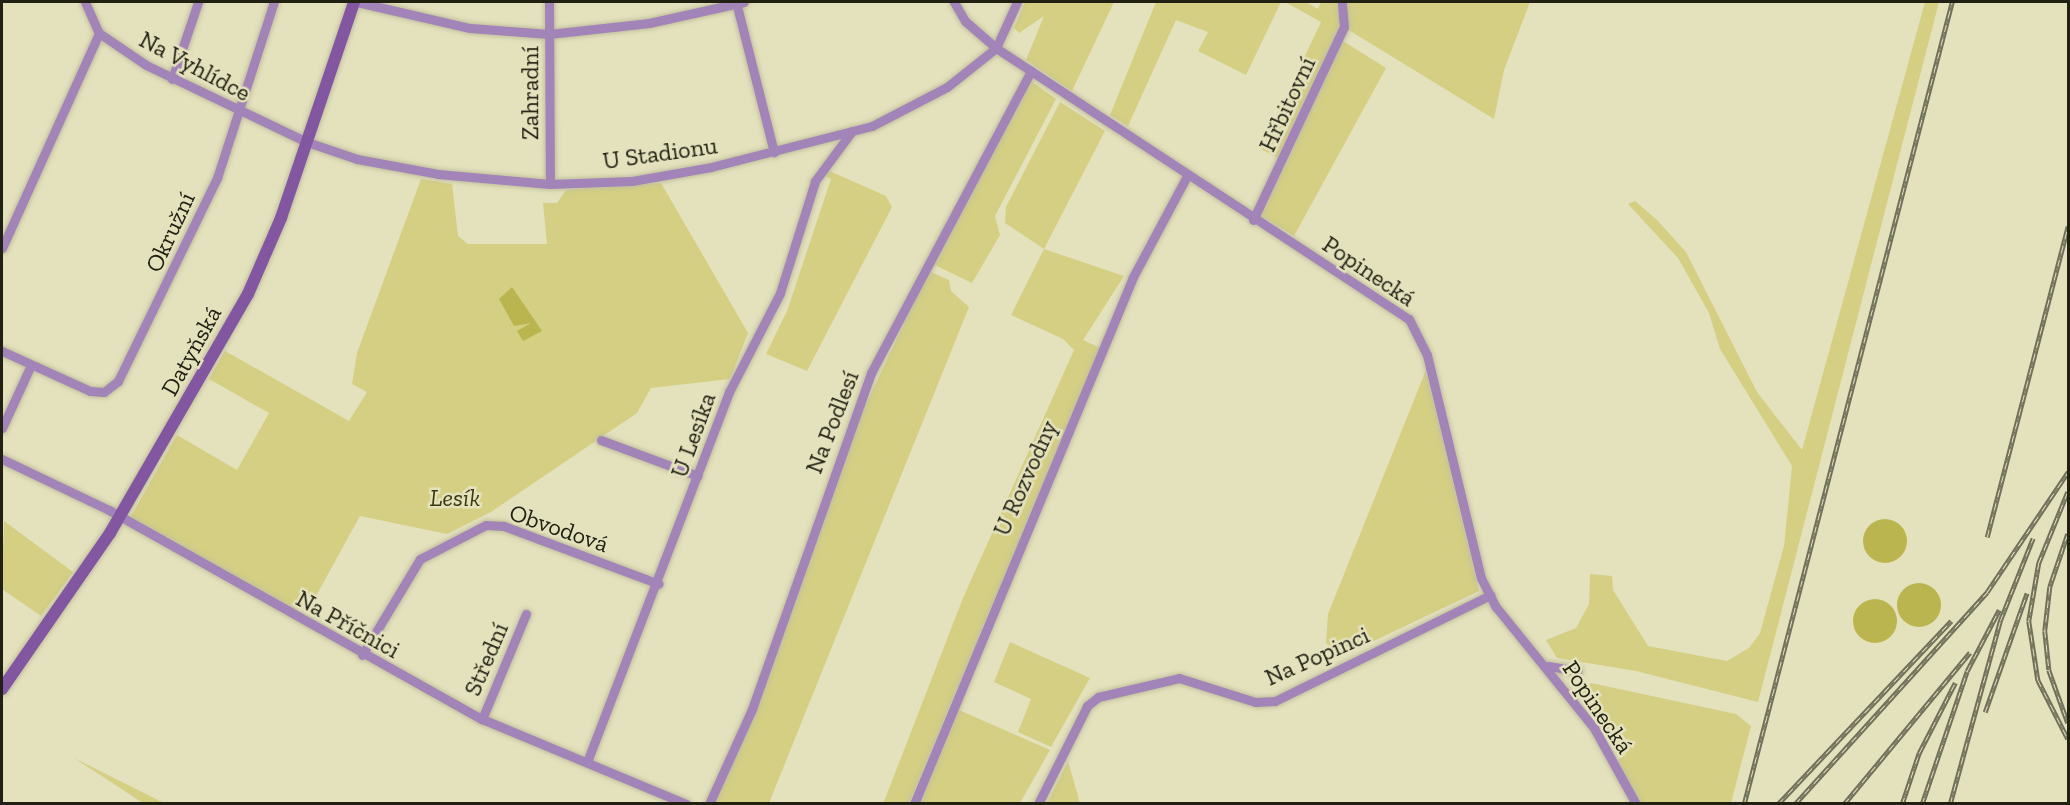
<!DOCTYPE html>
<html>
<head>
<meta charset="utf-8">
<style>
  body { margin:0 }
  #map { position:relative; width:2070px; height:805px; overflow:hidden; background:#e4e2bd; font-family:"Zilla Slab",serif }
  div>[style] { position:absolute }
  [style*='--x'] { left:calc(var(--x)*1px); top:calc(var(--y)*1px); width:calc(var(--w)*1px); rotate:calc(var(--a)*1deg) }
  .green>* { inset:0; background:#d4cf83 }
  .water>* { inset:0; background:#bbb550 }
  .round { border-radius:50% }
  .roads { filter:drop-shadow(0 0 2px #c1bf9e) drop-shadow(0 0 2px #c1bf9e) }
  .street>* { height:9px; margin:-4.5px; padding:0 4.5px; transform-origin:4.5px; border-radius:4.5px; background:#a284b8 }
  .secondary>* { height:12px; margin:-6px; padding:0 6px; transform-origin:6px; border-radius:6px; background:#8356a2 }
  .rail>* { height:4.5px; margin-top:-2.25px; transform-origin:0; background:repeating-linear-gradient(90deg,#e4e2bd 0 7px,#717059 0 14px); box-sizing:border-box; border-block:2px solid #717059 }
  span { translate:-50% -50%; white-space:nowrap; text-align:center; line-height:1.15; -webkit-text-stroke:5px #e4e2bd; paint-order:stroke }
  .street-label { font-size:24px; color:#212113 }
  .park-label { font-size:24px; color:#3c390e; font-style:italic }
  .frame { position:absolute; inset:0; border:3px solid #212113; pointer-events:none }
</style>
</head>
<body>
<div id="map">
  <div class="green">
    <i style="clip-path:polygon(1025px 2px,1114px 2px,1072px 91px,1026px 60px,1044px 16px,1019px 33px,1014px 28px)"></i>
    <i style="clip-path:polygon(1156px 2px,1281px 2px,1246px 75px,1198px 51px,1208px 32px,1176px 20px,1128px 126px,1110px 115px)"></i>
    <i style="clip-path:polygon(1285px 2px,1306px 2px,1318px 9px,1321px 2px,1530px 2px,1504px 70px,1494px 119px,1347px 29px,1281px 160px,1261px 149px,1321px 22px)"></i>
    <i style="clip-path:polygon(1925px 2px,1939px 2px,1758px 702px,1636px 671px,1557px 658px,1546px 640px,1576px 628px,1589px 604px,1590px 574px,1612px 576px,1613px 590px,1648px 646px,1727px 661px,1749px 648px,1760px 633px,1784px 546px,1792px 466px,1720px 349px,1709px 313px,1678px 258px,1628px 204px,1635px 201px,1657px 220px,1686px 252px,1757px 392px,1802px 450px)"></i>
    <i style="clip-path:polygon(1343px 41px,1386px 68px,1294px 236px,1261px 216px)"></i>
    <i style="clip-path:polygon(1031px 81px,1056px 99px,995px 216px,1000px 235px,972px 283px,933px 264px)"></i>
    <i style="clip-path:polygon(1060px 102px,1105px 131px,1044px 249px,1124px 276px,1083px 340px,1100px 348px,909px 803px,883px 804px,963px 598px,1074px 350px,1063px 339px,1011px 315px,1044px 249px,1005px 223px,1006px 207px)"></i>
    <i style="clip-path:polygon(825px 169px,886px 196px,892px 207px,807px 371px,766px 354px,787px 311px,831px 179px,822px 174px)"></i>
    <i style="clip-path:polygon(421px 179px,452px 184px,458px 236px,468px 244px,547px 244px,543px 203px,557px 203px,566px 190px,661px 183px,748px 333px,730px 379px,651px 388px,637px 413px,491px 512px,447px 534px,360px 516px,311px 605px,294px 610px,130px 518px,177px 435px,237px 470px,269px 413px,209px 379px,225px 351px,349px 421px,367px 392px,352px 384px,357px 353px)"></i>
    <i style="clip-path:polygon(929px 271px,949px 280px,951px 291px,969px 307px,769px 803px,714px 804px,849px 440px)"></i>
    <i style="clip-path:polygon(1426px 370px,1479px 591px,1340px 657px,1326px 643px,1328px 614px)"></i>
    <i style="clip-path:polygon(4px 521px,73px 572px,41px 616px,2px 589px)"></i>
    <i style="clip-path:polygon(1010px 642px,1090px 678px,1051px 747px,1018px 732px,1031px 699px,994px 682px)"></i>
    <i style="clip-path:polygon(1591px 683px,1736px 714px,1751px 726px,1731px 803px,1636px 803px,1618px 761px,1622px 756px,1580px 695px)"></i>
    <i style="clip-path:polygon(959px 710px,1050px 750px,1020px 803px,917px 804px,953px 712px)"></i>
    <i style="clip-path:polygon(74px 758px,164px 803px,143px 803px)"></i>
    <i style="clip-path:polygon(1068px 761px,1080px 803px,1047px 803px,1068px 762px)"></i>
  </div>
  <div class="water">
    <i style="clip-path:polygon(512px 287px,542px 331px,523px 341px,517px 331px,531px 323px,514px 326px,499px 299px)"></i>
    <i class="round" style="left:1863px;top:519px;width:44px;height:44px"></i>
    <i class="round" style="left:1897px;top:583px;width:44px;height:44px"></i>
    <i class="round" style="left:1853px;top:599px;width:44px;height:44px"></i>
  </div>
  <div class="roads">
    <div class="street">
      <i style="--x:85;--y:2;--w:34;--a:66"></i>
      <i style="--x:99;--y:33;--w:57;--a:34.2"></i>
      <i style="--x:146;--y:65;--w:178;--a:25.6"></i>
      <i style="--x:307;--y:142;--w:53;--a:18.8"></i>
      <i style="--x:357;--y:159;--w:82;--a:10.5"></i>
      <i style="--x:438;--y:174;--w:112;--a:5.1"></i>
      <i style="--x:550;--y:184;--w:82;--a:-2.1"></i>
      <i style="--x:632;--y:181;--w:80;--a:-10"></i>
      <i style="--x:711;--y:167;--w:166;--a:-14.3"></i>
      <i style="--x:872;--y:126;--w:85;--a:-27.5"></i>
      <i style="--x:947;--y:87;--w:63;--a:-38.5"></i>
      <i style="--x:996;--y:48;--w:51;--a:-65.5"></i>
      <i style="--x:357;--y:2;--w:116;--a:13"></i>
      <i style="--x:470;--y:28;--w:79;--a:4.3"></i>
      <i style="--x:549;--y:34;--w:101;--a:-6.3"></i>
      <i style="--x:649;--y:23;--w:97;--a:-12.5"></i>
      <i style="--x:549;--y:2;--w:182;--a:89.7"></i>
      <i style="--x:736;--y:2;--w:155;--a:75.8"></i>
      <i style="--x:954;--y:2;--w:22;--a:60"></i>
      <i style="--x:965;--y:21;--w:41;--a:41.1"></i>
      <i style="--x:996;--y:48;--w:494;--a:33.3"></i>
      <i style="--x:1409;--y:319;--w:40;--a:63.4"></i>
      <i style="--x:1427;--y:355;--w:229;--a:76.4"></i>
      <i style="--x:1481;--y:578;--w:33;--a:63"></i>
      <i style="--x:1496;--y:607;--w:156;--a:51"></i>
      <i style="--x:1594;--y:728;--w:87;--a:61.1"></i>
      <i style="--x:172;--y:79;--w:81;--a:-71.3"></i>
      <i style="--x:1253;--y:220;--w:213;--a:-64.8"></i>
      <i style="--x:1344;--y:27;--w:25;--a:-95"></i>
      <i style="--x:2;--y:248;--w:236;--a:-65.7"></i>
      <i style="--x:2;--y:351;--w:97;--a:24.4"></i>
      <i style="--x:90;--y:391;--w:14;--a:4"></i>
      <i style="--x:104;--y:392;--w:18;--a:-38"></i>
      <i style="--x:118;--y:381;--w:226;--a:-64"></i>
      <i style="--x:217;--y:178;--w:185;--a:-72.1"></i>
      <i style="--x:2;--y:428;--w:69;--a:-65.3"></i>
      <i style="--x:601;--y:440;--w:103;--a:20.4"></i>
      <i style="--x:2;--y:459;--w:119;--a:25.5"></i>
      <i style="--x:109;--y:510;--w:428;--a:29.3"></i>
      <i style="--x:482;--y:719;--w:221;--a:22.6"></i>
      <i style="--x:362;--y:655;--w:112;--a:-58.9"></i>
      <i style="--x:420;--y:559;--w:74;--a:-27.3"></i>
      <i style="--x:486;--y:525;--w:18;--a:3"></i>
      <i style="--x:504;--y:526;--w:165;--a:20.5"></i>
      <i style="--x:1548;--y:666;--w:30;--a:9"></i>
      <i style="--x:482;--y:719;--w:114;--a:-67.3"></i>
      <i style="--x:587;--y:762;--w:396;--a:-69"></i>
      <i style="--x:729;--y:392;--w:111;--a:-62.7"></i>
      <i style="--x:780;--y:293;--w:117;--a:-72.6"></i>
      <i style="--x:815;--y:181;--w:62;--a:-53.5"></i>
      <i style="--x:709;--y:804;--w:104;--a:-65.6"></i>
      <i style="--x:752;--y:709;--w:356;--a:-70.5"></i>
      <i style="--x:871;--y:373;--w:342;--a:-62.1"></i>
      <i style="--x:914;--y:804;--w:571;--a:-67.43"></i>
      <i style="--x:1133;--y:277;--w:115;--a:-61.9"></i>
      <i style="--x:1038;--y:804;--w:110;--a:-63.4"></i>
      <i style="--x:1087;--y:706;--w:14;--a:-39"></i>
      <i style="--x:1098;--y:697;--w:83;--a:-13.2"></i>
      <i style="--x:1179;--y:678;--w:80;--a:17.5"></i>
      <i style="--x:1255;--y:702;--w:20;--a:-3"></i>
      <i style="--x:1275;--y:701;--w:240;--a:-26.2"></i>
    </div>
    <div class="secondary">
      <i style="--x:2;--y:689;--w:190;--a:-55.3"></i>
      <i style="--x:110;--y:533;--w:276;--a:-60"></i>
      <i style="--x:248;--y:294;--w:83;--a:-66.5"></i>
      <i style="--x:281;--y:218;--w:228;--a:-71.3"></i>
    </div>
  </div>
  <div class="rail">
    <i style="--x:2068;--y:492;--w:77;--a:112.2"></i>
    <i style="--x:2039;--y:563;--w:59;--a:99.8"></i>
    <i style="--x:2029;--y:621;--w:60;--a:81.3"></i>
    <i style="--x:2038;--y:680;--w:66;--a:63"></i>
    <i style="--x:2068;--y:534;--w:56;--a:108.8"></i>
    <i style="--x:2050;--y:587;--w:44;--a:96.5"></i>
    <i style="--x:2045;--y:631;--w:39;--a:84"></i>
    <i style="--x:2049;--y:670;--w:56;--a:70.3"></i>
    <i style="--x:1987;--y:537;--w:321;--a:-75.4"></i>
    <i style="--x:1985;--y:712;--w:126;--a:-70.6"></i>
    <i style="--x:1744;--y:804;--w:829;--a:-75.46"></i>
    <i style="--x:1778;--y:804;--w:252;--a:-46.6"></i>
    <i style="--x:1795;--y:804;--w:286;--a:-47.8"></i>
    <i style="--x:1987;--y:592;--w:145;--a:-56"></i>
    <i style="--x:1844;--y:804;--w:197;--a:-50.3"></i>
    <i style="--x:1902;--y:804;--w:54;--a:-71.6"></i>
    <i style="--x:1919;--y:753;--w:79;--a:-62.8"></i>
    <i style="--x:1922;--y:804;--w:140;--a:-71.3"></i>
    <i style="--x:1967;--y:671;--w:69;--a:-62.3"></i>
    <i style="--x:1950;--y:804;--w:190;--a:-74.7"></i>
    <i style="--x:2000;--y:621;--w:89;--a:-68.3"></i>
  </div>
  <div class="street-label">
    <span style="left:195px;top:66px;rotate:28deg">Na Vyhlídce</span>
    <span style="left:530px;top:93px;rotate:-90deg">Zahradní</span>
    <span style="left:1287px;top:104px;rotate:-65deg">Hřbitovní</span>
    <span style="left:660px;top:153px;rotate:-8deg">U Stadionu</span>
    <span style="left:170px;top:232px;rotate:-65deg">Okružní</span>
    <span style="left:1369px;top:271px;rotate:34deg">Popinecká</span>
    <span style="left:191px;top:351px;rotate:-61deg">Datyňská</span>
    <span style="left:832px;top:422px;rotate:-69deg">Na Podlesí</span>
    <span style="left:693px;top:435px;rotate:-70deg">U Lesíka</span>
    <span style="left:1025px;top:478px;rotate:-66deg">U Rozvodny</span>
    <span style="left:559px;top:528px;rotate:19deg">Obvodová</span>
    <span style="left:348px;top:624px;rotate:29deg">Na Příčnici</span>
    <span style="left:1317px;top:656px;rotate:-24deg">Na Popinci</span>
    <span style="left:486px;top:659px;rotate:-67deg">Střední</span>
    <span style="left:1598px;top:707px;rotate:56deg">Popinecká</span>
  </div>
  <div class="park-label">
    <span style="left:455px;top:498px">Lesík</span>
  </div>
  <div class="frame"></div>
</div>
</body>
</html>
